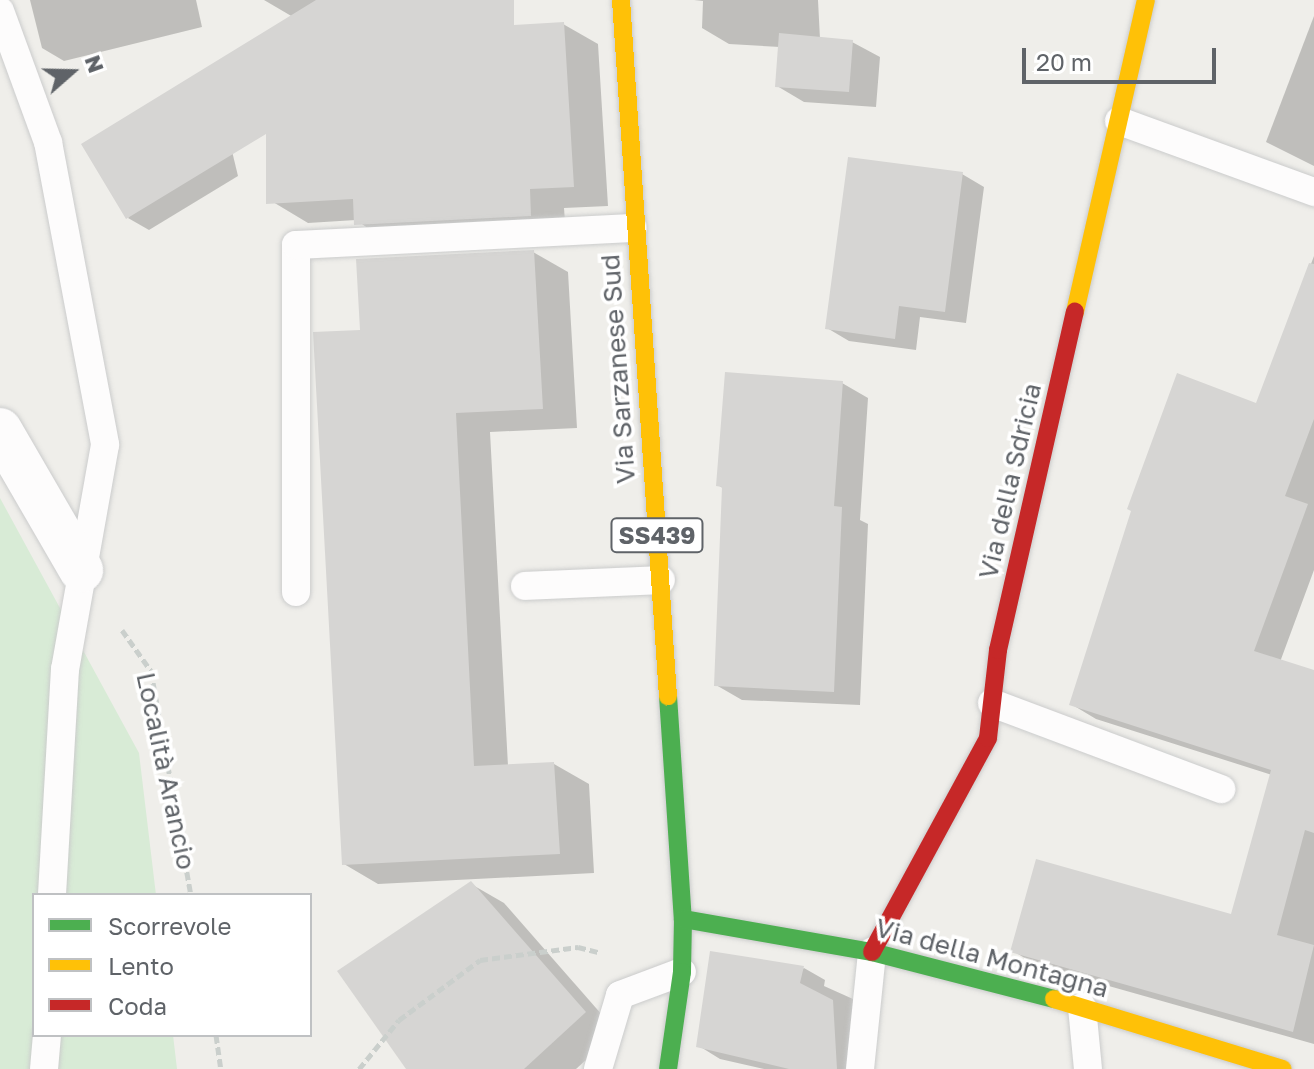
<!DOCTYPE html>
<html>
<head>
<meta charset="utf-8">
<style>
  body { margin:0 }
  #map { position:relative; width:1314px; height:1069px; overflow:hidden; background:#efeeea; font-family:"Golos Text",sans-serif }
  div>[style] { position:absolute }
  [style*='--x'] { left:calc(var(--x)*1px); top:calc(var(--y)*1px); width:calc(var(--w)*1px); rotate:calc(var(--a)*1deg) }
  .green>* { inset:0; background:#d8ebd6 }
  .shadow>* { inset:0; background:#0003 }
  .building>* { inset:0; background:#d6d5d3 }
  .path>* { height:5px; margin-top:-2.5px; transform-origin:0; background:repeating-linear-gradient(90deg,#cacfcc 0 8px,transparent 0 12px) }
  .roads { filter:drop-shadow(0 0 2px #cbcccc) drop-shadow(0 0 2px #cbcccc) }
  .lane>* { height:28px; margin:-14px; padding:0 14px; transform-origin:14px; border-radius:14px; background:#fdfcfc }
  .street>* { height:44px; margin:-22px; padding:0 22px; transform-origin:22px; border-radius:22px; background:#fdfcfc }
  .fast>* { height:18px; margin:-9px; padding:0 9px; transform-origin:9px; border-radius:9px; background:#4caf50 }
  .slow>* { height:18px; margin:-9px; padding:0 9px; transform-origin:9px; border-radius:9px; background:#ffc107 }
  .jam>* { height:18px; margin:-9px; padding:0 9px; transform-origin:9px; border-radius:9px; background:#c62828 }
  span { translate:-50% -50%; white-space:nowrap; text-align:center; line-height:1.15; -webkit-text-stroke:7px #fff; paint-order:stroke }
  .shield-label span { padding:2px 6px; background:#fff; border:2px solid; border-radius:6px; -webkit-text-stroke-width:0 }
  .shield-label { font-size:24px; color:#5f6368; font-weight:700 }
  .street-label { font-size:26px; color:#5f6368 }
  .legend { position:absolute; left:32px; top:893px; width:280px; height:144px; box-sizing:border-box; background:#fff; border:2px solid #bfc1c3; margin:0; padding:10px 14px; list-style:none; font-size:24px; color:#5f6368 }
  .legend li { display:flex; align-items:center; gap:16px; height:40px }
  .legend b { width:40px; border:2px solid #bfc1c3 }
  .north { position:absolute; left:32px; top:32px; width:80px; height:80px; -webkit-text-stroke:6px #fff; paint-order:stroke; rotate:70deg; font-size:22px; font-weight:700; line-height:32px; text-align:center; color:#5f6368 }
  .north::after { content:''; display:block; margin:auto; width:28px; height:36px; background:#5f6368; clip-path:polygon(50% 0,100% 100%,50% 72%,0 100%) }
  .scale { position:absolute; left:1022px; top:48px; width:194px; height:36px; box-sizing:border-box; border:4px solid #5f6368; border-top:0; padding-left:10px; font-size:24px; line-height:28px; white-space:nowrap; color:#5f6368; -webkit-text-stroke:6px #fff; paint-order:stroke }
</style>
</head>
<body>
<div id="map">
  <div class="green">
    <i style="clip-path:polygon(0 498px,139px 753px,156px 895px,34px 895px,34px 1035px,173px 1035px,177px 1069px,0 1069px)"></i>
  </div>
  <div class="shadow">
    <i style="clip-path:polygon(30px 0,196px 0,202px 27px,64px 61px,42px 48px)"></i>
    <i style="clip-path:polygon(264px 0,397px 0,399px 33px,563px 24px,598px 44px,608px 206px,564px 208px,566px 235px,391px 244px,356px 220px,308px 223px,273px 202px,293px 17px)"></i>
    <i style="clip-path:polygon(694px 0,818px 0,820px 39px,852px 42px,880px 57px,876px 107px,804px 102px,777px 86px,780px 47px,729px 44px,702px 28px,703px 1px)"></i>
    <i style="clip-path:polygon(1314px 16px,1314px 166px,1266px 142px)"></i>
    <i style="clip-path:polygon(217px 89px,238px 176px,149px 230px,128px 218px)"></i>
    <i style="clip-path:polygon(962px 174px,984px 187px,966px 323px,920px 317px,916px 350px,849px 341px,827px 328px)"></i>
    <i style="clip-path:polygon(533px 252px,568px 272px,577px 428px,490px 432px,508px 766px,554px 764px,589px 784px,594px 873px,378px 884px,344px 864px,362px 332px)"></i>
    <i style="clip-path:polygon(1314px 256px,1314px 570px,1280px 662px,1314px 673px,1314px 1044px,1038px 966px,1013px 951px,1232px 917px,1272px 775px,1096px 719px,1071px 704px,1257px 406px)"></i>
    <i style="clip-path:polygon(842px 383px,868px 398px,860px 520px,868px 524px,860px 705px,742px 700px,716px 685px,724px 489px,718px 485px)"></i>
    <i style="clip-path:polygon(471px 884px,504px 903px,617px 1032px,576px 1069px,408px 1069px)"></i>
    <i style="clip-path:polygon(804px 968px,825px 980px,824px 986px,853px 999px,857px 1069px,764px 1069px,720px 1059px,699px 1046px)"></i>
  </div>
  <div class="building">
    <i style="clip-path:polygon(316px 0,514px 0,514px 25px,564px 22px,574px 187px,530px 189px,531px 216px,354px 225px,353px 199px,266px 204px,266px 134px,126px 219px,81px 144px)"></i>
    <i style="clip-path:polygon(779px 33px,853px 40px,849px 92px,775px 87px)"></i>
    <i style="clip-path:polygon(848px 157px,963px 172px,945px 312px,899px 306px,895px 339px,825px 329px)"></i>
    <i style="clip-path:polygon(534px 250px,543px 409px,456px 413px,474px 766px,554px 762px,560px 854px,342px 865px,313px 332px,360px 330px,356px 259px)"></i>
    <i style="clip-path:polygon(1309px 263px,1314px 264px,1314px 419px,1285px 496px,1308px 504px,1254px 651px,1314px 670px,1314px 833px,1305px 830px,1277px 935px,1314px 945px,1293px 1032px,1010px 952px,1036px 859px,1231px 914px,1271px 770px,1069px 705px,1131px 511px,1127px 509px,1177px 373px,1256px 403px)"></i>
    <i style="clip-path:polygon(725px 372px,843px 381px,834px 506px,842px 507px,834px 692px,714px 686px,722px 487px,716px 486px)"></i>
    <i style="clip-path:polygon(471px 881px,586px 1012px,524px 1069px,406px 1069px,337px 971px)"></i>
    <i style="clip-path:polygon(710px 951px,804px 966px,800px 983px,833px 1000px,837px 1069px,789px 1069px,696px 1047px)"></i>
  </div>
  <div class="path">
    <i style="--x:122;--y:630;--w:50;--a:54.7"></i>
    <i style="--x:151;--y:671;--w:228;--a:79.9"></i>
    <i style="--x:216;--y:1035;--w:34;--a:82"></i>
    <i style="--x:359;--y:1069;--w:63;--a:-50.8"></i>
    <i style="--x:399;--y:1020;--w:101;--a:-36.5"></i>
    <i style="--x:480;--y:960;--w:99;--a:-7.6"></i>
    <i style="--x:578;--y:947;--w:21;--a:14"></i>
  </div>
  <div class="roads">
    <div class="lane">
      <i style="--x:0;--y:11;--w:140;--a:69.9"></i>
      <i style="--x:48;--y:142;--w:308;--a:79.3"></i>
      <i style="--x:105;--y:445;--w:228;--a:100.1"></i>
      <i style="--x:65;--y:669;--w:226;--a:93.3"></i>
      <i style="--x:1119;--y:121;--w:208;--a:20"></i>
      <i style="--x:525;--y:586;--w:136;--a:-2.5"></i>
      <i style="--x:296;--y:592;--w:347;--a:-90"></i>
      <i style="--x:296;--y:245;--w:337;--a:-2.9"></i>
      <i style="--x:992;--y:703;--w:245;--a:20.6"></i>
      <i style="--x:1082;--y:1007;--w:62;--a:84.5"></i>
      <i style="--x:44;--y:1069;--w:34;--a:-85"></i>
      <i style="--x:598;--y:1069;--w:77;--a:-73.4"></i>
      <i style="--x:620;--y:995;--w:66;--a:-20.4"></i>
      <i style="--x:860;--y:1069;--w:118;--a:-84.1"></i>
    </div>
    <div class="street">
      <i style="--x:0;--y:430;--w:162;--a:59.9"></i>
    </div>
    <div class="fast">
      <i style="--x:668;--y:696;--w:224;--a:86.2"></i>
      <i style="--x:683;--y:919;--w:53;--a:91.1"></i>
      <i style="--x:682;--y:972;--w:98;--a:98.2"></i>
      <i style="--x:683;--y:919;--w:192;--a:9.9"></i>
      <i style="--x:872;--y:952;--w:188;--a:14.5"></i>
    </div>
    <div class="slow">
      <i style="--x:621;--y:0;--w:698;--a:86.14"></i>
      <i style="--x:1075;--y:312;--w:320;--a:-77.2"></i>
      <i style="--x:1054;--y:999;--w:239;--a:17"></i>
    </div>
    <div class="jam">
      <i style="--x:872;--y:952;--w:243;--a:-61.5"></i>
      <i style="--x:988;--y:738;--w:89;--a:-83.5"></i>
      <i style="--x:998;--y:650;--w:347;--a:-77.2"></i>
    </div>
  </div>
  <div class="shield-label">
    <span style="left:657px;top:535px">SS439</span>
  </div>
  <div class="street-label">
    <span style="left:618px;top:369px;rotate:-94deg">Via Sarzanese Sud</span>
    <span style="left:1010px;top:481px;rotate:-77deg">Via della Sdricia</span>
    <span style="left:166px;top:771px;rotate:78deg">Località Arancio</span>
    <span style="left:992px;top:958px;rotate:15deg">Via della Montagna</span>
  </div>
  <ul class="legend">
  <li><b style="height:10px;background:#4caf50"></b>Scorrevole</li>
  <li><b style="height:10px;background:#ffc107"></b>Lento</li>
  <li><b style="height:10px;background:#c62828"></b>Coda</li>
  </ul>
  <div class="north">N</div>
  <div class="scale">20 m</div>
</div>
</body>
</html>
